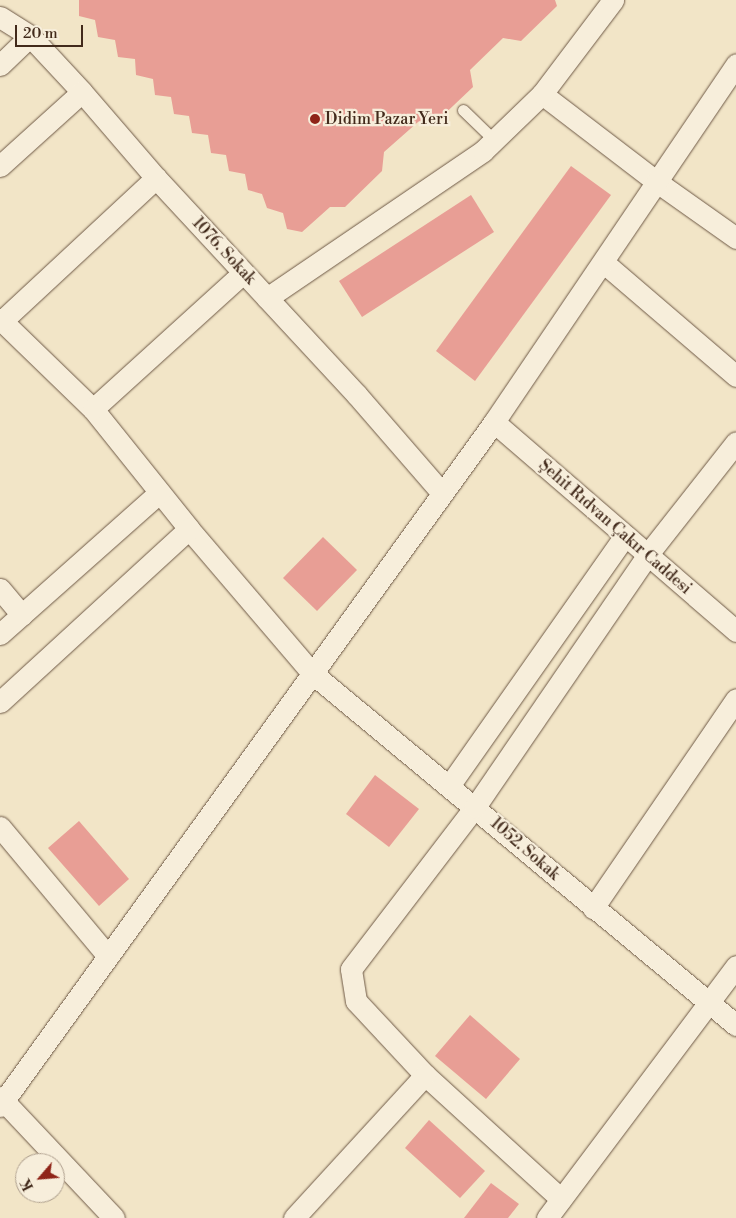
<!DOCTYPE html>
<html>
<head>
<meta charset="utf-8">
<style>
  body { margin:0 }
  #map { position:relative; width:736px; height:1218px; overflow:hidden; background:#f2e5c7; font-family:"Libre Bodoni",serif }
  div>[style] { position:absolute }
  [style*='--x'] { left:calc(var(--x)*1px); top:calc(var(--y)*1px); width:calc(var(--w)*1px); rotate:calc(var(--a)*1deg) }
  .building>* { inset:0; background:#e89e95 }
  .roads { filter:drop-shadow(0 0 1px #6e5946) drop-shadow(0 0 1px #6e5946) }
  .service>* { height:11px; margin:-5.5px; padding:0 5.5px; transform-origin:5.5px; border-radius:5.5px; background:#f7eedb }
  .minor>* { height:21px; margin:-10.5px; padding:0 10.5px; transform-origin:10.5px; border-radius:10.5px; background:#f7eedb }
  .dots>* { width:14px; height:14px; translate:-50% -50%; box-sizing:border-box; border:2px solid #f7eedb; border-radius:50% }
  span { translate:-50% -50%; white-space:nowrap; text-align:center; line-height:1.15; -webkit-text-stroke:4.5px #f7eedb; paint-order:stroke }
  .poi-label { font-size:16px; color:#422a1b }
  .left { translate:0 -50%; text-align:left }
  .street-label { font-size:16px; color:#422a1b }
  .north { position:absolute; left:15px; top:1153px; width:50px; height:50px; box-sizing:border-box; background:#f7eedb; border:1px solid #afa08e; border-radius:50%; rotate:243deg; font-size:14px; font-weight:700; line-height:20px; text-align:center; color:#422a1b }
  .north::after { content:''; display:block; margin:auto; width:18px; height:22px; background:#8f2418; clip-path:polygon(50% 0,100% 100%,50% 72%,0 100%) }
  .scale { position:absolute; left:15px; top:25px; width:68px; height:22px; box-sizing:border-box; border:2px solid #422a1b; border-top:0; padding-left:6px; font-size:15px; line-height:18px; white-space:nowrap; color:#422a1b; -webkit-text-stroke:4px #f7eedb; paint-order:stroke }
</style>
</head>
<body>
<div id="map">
  <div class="building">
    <i style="clip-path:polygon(79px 0,555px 0,557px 6px,521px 41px,503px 38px,470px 70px,473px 87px,435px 123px,418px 122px,384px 152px,382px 171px,345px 207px,330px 207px,302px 232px,287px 229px,283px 213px,267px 208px,262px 194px,248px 190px,245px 174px,229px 171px,226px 155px,211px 153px,208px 135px,192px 133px,189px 116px,174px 114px,171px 97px,155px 95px,153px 79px,136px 75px,135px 59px,118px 57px,115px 40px,98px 37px,95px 20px,79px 16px)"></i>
    <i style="clip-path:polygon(571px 166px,611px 195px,475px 381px,436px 351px)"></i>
    <i style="clip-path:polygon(471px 195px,494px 232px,362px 317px,339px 281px)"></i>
    <i style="clip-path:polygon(323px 537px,357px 570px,317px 611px,283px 578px)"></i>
    <i style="clip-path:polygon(375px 775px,419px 809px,389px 847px,346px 814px)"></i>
    <i style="clip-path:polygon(79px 821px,129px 879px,99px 906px,48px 848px)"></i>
    <i style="clip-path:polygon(470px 1015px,520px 1059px,486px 1099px,435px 1056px)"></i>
    <i style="clip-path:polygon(429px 1120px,485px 1171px,460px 1198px,405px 1148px)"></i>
    <i style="clip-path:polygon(491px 1183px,519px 1204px,508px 1218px,464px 1218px)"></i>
  </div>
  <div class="roads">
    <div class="service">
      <i style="--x:463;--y:110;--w:43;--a:44.1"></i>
    </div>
    <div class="minor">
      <i style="--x:0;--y:17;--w:36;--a:32"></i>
      <i style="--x:30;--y:36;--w:76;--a:47.1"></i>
      <i style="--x:82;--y:92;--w:113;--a:49.3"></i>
      <i style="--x:156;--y:178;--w:296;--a:47.2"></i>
      <i style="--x:357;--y:395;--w:128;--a:49.1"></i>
      <i style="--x:0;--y:65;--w:42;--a:-44"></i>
      <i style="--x:542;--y:94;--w:145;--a:37.4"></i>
      <i style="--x:657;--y:182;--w:97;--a:35.3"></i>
      <i style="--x:0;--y:166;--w:110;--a:-42.1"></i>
      <i style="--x:603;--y:262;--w:175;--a:40.6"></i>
      <i style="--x:267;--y:298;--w:261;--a:-34.2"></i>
      <i style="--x:483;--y:151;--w:82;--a:-44"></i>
      <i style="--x:542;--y:94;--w:118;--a:-52.9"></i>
      <i style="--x:0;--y:319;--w:129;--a:44.1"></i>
      <i style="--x:93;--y:409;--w:154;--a:51.3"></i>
      <i style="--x:189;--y:529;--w:191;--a:49.5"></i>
      <i style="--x:313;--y:674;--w:550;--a:39.69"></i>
      <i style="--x:3;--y:320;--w:209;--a:-42.9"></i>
      <i style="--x:93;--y:409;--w:202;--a:-42.2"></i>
      <i style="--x:494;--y:422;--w:320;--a:40.8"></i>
      <i style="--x:0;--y:589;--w:34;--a:50"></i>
      <i style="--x:0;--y:634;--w:213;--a:-41.6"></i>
      <i style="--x:0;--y:702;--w:256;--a:-42.5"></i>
      <i style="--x:449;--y:786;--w:306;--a:-54.9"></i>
      <i style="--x:0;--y:827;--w:168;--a:50.1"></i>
      <i style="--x:593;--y:908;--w:253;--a:-55.6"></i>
      <i style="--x:0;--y:1097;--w:166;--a:46.7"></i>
      <i style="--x:0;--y:1106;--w:844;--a:-54.16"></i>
      <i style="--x:494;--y:422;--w:432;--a:-55.9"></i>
      <i style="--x:561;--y:1199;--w:184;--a:-137.6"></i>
      <i style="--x:425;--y:1075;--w:101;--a:-133"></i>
      <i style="--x:356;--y:1001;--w:32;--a:-99"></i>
      <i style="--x:351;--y:969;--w:204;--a:-52.6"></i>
      <i style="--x:475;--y:807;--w:306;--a:-55.6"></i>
      <i style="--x:648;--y:554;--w:142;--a:-51.8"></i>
      <i style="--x:294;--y:1218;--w:194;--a:-47.5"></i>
      <i style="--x:547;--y:1218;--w:315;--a:-53.1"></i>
    </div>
  </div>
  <div class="dots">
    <i style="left:315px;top:119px;background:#8f2418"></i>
  </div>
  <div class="poi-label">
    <span class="left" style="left:325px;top:119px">Didim Pazar Yeri</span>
  </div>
  <div class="street-label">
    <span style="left:224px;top:251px;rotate:47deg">1076. Sokak</span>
    <span style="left:615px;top:527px;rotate:41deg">Şehit Rıdvan Çakır Caddesi</span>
    <span style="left:525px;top:849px;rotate:41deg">1052. Sokak</span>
  </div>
  <div class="north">K</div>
  <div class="scale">20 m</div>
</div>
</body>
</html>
